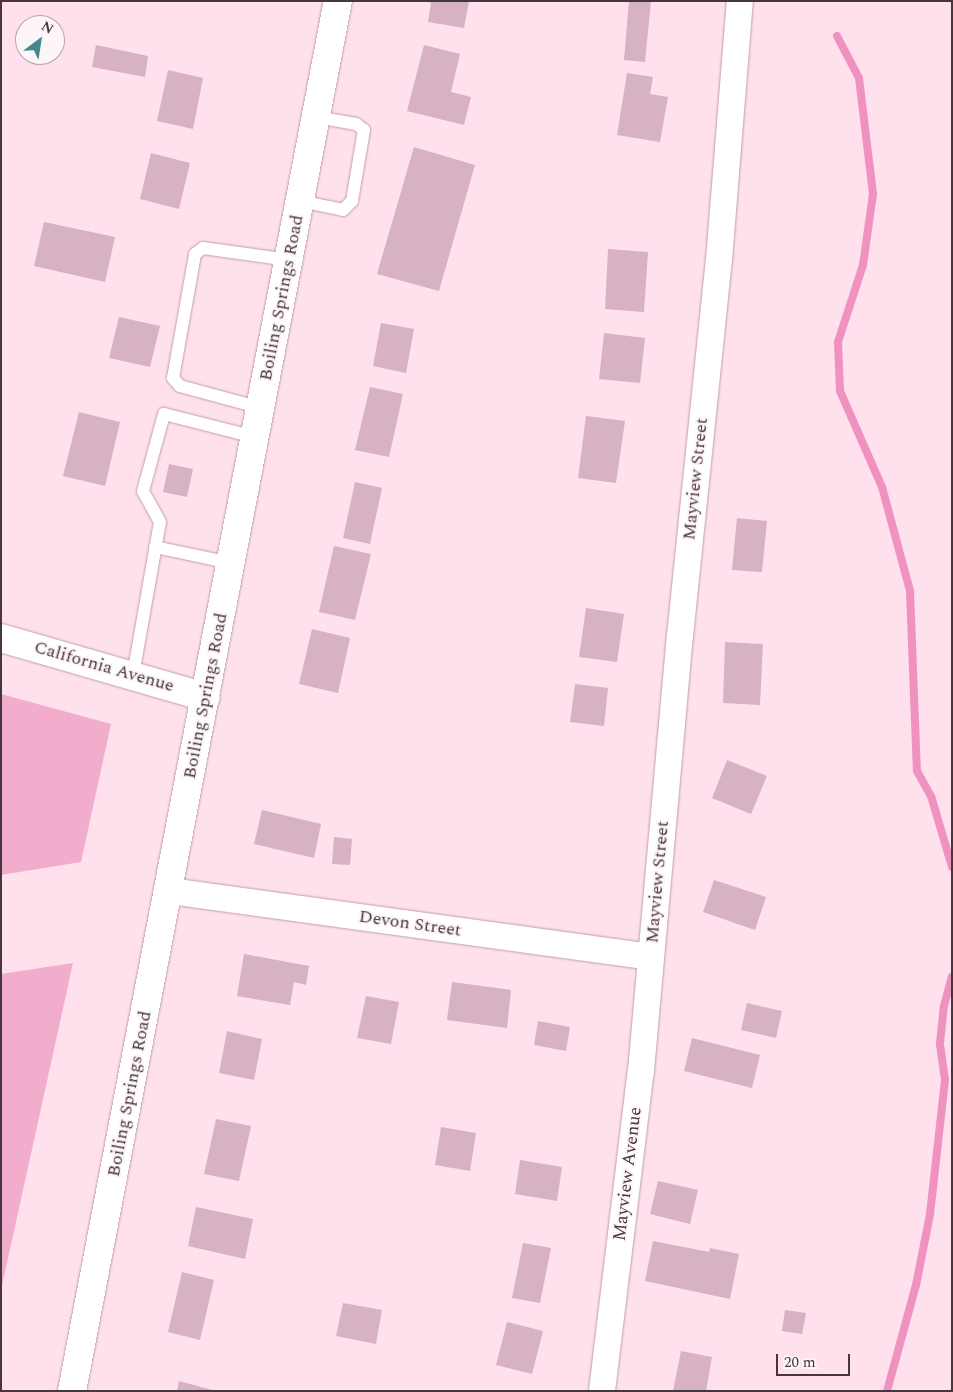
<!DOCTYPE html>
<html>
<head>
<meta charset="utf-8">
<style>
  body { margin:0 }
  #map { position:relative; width:953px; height:1392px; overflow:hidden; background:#ffe0ed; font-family:Spectral,serif }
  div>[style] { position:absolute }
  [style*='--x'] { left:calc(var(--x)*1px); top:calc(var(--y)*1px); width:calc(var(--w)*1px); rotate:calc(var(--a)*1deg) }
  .green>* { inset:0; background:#f2accc }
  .stream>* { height:8px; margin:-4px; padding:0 4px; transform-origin:4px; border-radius:4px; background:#ef92bf }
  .building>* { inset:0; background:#d6b2c2 }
  .roads { filter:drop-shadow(0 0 1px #c29ead) drop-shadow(0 0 1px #c29ead) }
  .lane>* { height:12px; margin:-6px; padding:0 6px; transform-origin:6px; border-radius:6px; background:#fff }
  .street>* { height:26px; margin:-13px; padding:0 13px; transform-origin:13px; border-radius:13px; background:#fff }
  .secondary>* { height:28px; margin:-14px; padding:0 14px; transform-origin:14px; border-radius:14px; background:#fff }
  span { translate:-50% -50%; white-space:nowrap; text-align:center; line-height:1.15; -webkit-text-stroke:4px #fdf5f8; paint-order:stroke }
  .street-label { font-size:18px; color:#46373e }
  .frame { position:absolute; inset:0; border:2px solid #46373e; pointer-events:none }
  .north { position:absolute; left:15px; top:15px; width:50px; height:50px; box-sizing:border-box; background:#fdf5f8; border:1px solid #b4a9ae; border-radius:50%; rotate:31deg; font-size:14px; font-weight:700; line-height:20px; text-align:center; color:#46373e }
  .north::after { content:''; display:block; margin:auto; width:18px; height:22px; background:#428a8d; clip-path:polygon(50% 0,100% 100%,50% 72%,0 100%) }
  .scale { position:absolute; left:776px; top:1354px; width:74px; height:22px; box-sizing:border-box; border:2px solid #46373e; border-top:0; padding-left:6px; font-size:15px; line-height:18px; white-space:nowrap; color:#46373e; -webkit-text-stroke:4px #fdf5f8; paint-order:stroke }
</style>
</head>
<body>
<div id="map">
  <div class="green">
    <i style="clip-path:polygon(1px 694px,111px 724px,81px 862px,1px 875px)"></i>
    <i style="clip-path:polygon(73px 963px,1px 1290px,1px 974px)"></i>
  </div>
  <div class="stream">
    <i style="--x:837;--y:36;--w:47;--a:62.4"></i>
    <i style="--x:859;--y:78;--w:117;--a:83.1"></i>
    <i style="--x:873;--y:194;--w:72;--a:98"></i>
    <i style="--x:863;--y:265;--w:81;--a:108"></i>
    <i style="--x:838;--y:342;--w:49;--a:87.7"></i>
    <i style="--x:840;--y:391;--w:105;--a:66.4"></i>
    <i style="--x:882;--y:487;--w:108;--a:74.9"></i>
    <i style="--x:910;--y:591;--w:180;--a:87.8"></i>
    <i style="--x:917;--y:771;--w:29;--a:61"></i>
    <i style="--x:931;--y:796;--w:74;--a:73.5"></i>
    <i style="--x:887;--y:1391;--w:110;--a:-74.7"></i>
    <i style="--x:916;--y:1285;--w:72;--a:-78.8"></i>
    <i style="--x:930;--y:1214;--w:135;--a:-83.6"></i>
    <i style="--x:945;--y:1080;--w:37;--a:-98"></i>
    <i style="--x:940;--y:1043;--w:37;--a:-84"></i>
    <i style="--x:944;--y:1006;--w:30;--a:-75"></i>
  </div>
  <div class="building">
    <i style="clip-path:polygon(469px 1px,464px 28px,428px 22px,431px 3px,427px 1px)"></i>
    <i style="clip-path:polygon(629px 1px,651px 1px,645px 62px,624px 60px)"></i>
    <i style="clip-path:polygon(96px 45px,148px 56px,145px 77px,92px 67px)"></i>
    <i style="clip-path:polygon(424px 45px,460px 54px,451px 92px,471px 97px,464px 125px,407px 111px)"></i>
    <i style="clip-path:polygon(168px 70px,203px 78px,193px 129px,157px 121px)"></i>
    <i style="clip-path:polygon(627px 73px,653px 77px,650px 94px,668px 97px,660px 142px,617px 135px)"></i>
    <i style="clip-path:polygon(414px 147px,475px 165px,439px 291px,377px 274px)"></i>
    <i style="clip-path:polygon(151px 153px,190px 163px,179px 209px,140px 199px)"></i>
    <i style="clip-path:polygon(44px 222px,115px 237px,105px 282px,34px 266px)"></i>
    <i style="clip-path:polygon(608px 249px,648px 252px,644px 312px,605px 309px)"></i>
    <i style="clip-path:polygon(119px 317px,160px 326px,150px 367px,109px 358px)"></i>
    <i style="clip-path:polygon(381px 323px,414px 329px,406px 373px,373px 366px)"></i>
    <i style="clip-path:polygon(604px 333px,645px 338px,640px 383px,599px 379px)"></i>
    <i style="clip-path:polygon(370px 387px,403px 394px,389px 457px,355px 450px)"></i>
    <i style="clip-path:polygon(79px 412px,120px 422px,105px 486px,63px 476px)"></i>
    <i style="clip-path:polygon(586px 416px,625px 421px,616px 483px,578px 478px)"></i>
    <i style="clip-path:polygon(169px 464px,193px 469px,187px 497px,163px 492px)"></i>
    <i style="clip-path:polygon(355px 482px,382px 488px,370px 544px,343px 538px)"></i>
    <i style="clip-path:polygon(737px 518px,767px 521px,762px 572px,732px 570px)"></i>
    <i style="clip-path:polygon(334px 546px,371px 554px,355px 620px,319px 612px)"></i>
    <i style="clip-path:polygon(586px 608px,624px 614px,617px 662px,579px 657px)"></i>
    <i style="clip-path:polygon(312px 629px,350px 638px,338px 693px,299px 684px)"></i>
    <i style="clip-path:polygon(725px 642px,763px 644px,760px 705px,723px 703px)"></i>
    <i style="clip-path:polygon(575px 684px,608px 688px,604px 726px,570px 722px)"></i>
    <i style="clip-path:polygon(727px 760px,767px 776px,751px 814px,712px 798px)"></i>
    <i style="clip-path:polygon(262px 810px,321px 824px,314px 858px,254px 844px)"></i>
    <i style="clip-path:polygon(334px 837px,352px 839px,350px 865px,332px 864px)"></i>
    <i style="clip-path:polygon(714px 880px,766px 897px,755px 930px,703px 912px)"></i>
    <i style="clip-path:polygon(244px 954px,309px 966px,306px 985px,294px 982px,290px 1005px,237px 996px)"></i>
    <i style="clip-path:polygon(452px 982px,511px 990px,507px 1028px,447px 1020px)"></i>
    <i style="clip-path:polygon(366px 996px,399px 1002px,391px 1044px,357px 1038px)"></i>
    <i style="clip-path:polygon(747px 1003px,782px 1011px,776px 1038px,741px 1030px)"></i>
    <i style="clip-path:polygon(538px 1021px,570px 1027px,566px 1051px,534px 1045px)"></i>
    <i style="clip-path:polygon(227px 1031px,262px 1039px,254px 1080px,219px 1073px)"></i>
    <i style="clip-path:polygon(692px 1038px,760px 1055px,752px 1088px,684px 1071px)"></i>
    <i style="clip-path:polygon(216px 1119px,251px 1126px,239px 1181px,204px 1174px)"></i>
    <i style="clip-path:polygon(441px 1127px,476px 1133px,470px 1171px,435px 1165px)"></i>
    <i style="clip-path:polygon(520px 1160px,562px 1167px,557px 1201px,515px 1194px)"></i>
    <i style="clip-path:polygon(658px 1181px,698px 1190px,690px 1224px,650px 1214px)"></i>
    <i style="clip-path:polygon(196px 1207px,253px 1219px,245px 1259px,188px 1246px)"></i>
    <i style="clip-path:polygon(653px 1241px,709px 1252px,710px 1248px,739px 1254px,730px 1299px,645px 1281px)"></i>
    <i style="clip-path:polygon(523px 1243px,551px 1248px,540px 1303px,512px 1298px)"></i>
    <i style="clip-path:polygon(182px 1272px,214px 1280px,200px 1340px,168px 1332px)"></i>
    <i style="clip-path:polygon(343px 1303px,382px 1310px,376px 1344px,336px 1336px)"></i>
    <i style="clip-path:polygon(785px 1310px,806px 1313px,802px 1334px,782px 1331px)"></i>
    <i style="clip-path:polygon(507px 1322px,543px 1331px,532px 1374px,496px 1365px)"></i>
    <i style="clip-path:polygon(681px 1351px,712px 1357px,706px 1391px,673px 1391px)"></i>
    <i style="clip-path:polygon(179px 1381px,212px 1390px,212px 1391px,177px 1391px)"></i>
  </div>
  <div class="roads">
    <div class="lane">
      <i style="--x:300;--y:201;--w:44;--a:11.8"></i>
      <i style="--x:343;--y:210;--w:13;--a:-45"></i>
      <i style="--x:352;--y:201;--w:72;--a:-80.4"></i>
      <i style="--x:364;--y:130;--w:10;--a:-143"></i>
      <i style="--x:356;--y:124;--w:41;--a:-170.1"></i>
      <i style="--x:261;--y:408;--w:84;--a:-164.8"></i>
      <i style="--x:180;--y:386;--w:11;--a:-131"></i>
      <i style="--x:173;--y:378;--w:126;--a:-79.9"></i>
      <i style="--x:195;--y:254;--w:10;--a:-37"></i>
      <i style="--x:203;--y:248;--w:87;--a:7.9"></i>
      <i style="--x:155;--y:547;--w:78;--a:11.9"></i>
      <i style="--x:133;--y:675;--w:155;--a:-80"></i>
      <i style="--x:160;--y:522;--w:35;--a:-119"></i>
      <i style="--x:143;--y:491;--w:80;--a:-74.7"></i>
      <i style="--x:164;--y:414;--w:94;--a:14.2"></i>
    </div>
    <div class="street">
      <i style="--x:169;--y:891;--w:486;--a:7.8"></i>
      <i style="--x:602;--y:1391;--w:322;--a:-83.1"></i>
      <i style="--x:641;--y:1071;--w:437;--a:-84.9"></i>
      <i style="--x:680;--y:636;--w:378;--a:-84.1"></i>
      <i style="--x:719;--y:260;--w:260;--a:-85.4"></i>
    </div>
    <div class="secondary">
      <i style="--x:1;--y:638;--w:213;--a:16.1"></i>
      <i style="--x:72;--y:1391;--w:1415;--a:-79.17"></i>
    </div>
  </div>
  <div class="street-label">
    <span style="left:282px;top:298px;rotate:-79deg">Boiling Springs Road</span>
    <span style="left:696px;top:479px;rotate:-84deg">Mayview Street</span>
    <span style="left:104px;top:667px;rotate:16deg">California Avenue</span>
    <span style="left:206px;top:696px;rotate:-79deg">Boiling Springs Road</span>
    <span style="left:658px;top:882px;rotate:-85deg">Mayview Street</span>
    <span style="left:410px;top:924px;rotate:8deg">Devon Street</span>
    <span style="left:130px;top:1094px;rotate:-79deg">Boiling Springs Road</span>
    <span style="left:628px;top:1174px;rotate:-83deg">Mayview Avenue</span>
  </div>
  <div class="frame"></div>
  <div class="north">N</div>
  <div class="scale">20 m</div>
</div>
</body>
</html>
